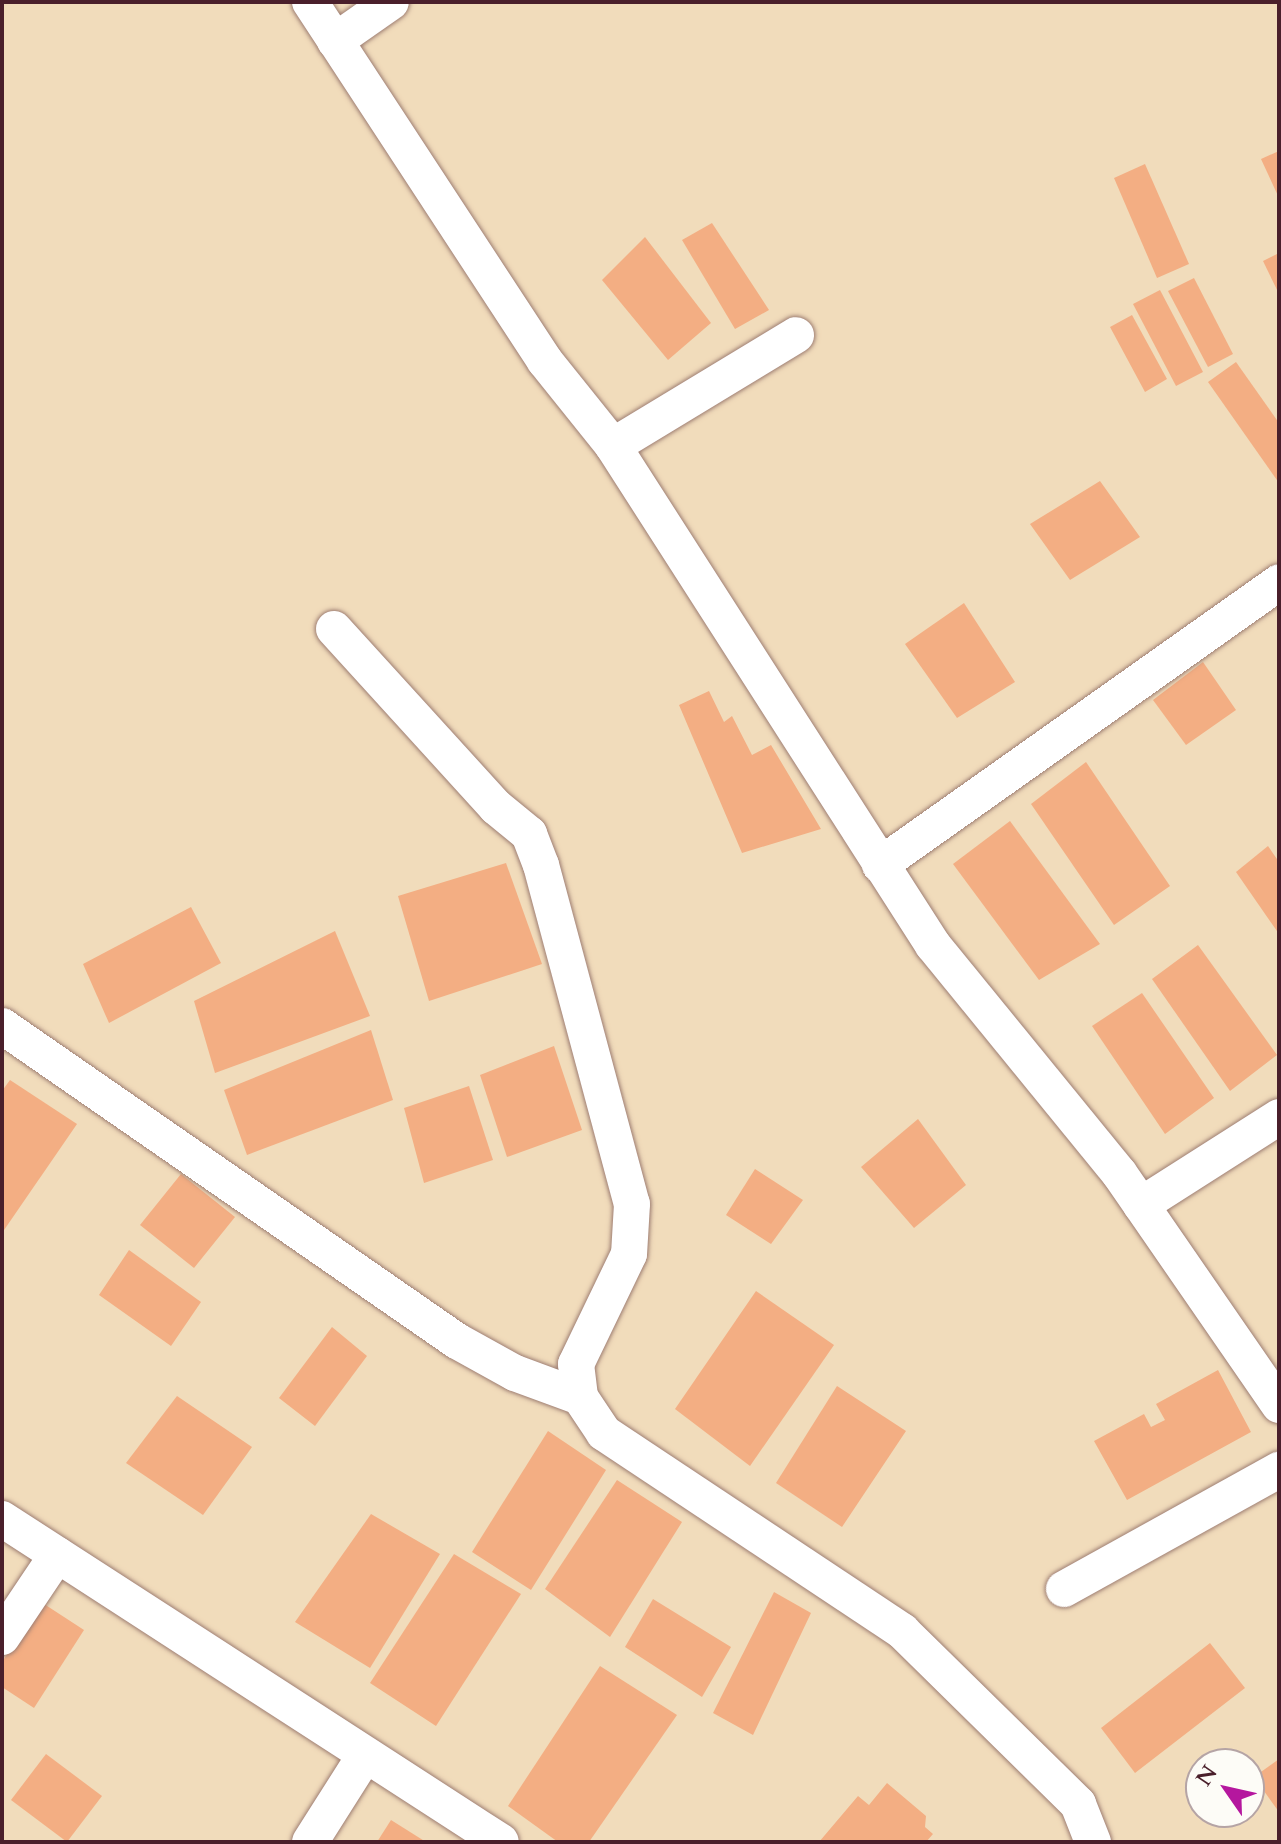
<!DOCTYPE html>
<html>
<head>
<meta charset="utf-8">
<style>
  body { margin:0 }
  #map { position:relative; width:1281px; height:1844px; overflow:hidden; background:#f1dcbb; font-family:Cardo,serif }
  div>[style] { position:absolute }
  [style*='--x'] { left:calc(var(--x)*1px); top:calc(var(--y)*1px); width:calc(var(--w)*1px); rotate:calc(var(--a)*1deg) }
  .building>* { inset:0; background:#f3ae83 }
  .roads { filter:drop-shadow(0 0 2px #9e7e73) drop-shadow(0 0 2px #9e7e73) }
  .minor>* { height:36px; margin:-18px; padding:0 18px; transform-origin:18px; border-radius:18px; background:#fff }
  span { translate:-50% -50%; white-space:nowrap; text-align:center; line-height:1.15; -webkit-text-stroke:6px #fdfcf7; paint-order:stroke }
  .frame { position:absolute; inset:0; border:4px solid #4a1f2b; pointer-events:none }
  .north { position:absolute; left:1185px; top:1748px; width:80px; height:80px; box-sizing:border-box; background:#fdfcf7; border:2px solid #b5a4a5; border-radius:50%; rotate:304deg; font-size:22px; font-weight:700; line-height:32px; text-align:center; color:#4a1f2b }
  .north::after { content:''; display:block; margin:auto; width:28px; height:36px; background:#b5179e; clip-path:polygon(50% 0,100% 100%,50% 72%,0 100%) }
</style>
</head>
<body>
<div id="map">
  <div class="building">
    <i style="clip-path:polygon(1279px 151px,1279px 198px,1261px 159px)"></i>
    <i style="clip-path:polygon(1145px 164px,1189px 264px,1157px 278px,1114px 178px)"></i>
    <i style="clip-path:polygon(712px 223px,769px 310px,735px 329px,682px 240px)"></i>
    <i style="clip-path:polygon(645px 237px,711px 323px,668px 360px,602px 280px)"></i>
    <i style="clip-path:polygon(1279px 253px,1279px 294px,1263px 261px)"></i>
    <i style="clip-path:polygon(1194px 278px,1233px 354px,1208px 367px,1168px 291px)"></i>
    <i style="clip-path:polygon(1160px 290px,1203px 372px,1176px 386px,1133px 304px)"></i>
    <i style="clip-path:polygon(1132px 315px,1167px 379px,1145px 392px,1110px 327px)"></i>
    <i style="clip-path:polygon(1236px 362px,1279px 423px,1279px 483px,1208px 382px)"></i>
    <i style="clip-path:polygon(1100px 481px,1140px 537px,1070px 580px,1030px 524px)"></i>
    <i style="clip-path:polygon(964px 603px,1015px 682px,957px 718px,905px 644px)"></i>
    <i style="clip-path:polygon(1203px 662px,1236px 710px,1186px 745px,1153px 700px)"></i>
    <i style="clip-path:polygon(709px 691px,724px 722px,732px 716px,752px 755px,771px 745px,821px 829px,742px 853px,679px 705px)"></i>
    <i style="clip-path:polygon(1086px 762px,1170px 886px,1114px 925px,1031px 804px)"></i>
    <i style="clip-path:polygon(1010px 821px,1100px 944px,1039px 980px,953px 864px)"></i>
    <i style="clip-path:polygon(1268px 846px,1279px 862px,1279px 934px,1236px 872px)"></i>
    <i style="clip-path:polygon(506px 863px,542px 964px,429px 1001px,398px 896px)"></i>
    <i style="clip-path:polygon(191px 907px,221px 963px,109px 1023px,83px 964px)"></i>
    <i style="clip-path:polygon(335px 931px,370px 1016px,215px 1073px,194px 1001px)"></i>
    <i style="clip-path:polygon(1198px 945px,1277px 1055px,1230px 1091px,1152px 979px)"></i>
    <i style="clip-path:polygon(1142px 993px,1214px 1098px,1165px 1134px,1092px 1026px)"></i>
    <i style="clip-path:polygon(371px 1030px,393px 1100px,247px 1155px,224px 1090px)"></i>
    <i style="clip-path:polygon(554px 1046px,582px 1130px,507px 1157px,480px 1075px)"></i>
    <i style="clip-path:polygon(10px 1080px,77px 1124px,2px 1233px,2px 1091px)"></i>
    <i style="clip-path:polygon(469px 1086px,493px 1160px,424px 1183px,404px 1108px)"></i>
    <i style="clip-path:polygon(918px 1119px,966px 1185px,914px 1228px,861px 1167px)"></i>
    <i style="clip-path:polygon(755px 1169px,803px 1200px,771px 1244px,726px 1215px)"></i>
    <i style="clip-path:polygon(181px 1174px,235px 1217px,194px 1268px,140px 1225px)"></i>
    <i style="clip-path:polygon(129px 1250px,201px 1302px,171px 1346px,99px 1295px)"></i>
    <i style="clip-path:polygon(756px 1291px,834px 1345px,750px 1466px,675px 1409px)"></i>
    <i style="clip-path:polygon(332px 1327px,367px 1356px,315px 1426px,279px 1398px)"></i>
    <i style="clip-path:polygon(1218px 1370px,1251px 1432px,1127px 1500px,1094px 1441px,1144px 1414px,1151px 1427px,1165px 1420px,1156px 1404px)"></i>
    <i style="clip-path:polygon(837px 1386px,906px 1431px,842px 1527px,776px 1483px)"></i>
    <i style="clip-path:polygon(177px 1396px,252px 1447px,203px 1515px,126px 1463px)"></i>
    <i style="clip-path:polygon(548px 1431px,606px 1470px,531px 1590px,472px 1552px)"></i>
    <i style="clip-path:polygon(617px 1480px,682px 1522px,610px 1637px,545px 1589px)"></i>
    <i style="clip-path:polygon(371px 1514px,440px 1554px,370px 1668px,295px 1622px)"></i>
    <i style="clip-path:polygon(454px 1554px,521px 1594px,436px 1726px,370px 1683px)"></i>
    <i style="clip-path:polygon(774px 1592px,811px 1613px,753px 1735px,713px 1713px)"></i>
    <i style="clip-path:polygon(653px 1599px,731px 1647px,702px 1697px,625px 1647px)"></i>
    <i style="clip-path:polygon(41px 1602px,84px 1630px,34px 1708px,2px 1687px,2px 1662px)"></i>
    <i style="clip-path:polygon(1210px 1643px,1245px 1688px,1135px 1773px,1101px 1728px)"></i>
    <i style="clip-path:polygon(600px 1666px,677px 1715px,589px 1842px,558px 1842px,508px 1806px)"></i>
    <i style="clip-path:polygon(46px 1754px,102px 1796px,67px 1842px,11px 1800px)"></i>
    <i style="clip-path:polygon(1279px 1759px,1279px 1812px,1254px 1777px)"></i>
    <i style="clip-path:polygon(887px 1783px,926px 1816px,925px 1827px,933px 1834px,926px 1842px,819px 1842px,858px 1796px,869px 1805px)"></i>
    <i style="clip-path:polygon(391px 1820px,426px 1842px,377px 1842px)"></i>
  </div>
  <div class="roads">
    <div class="minor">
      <i style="--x:310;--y:2;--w:429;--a:56.8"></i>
      <i style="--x:545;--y:361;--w:109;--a:51.3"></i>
      <i style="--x:613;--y:446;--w:593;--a:57.33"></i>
      <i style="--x:933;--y:945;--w:294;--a:50.8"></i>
      <i style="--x:1119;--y:1173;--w:282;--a:55.4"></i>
      <i style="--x:335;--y:41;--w:68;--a:-34.9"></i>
      <i style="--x:613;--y:446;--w:214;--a:-31.2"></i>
      <i style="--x:334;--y:629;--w:241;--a:47.7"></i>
      <i style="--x:496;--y:807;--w:43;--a:39.3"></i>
      <i style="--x:529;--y:834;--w:33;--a:69"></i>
      <i style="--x:541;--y:865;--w:351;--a:75"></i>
      <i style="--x:632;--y:1204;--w:50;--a:93.4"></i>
      <i style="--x:629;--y:1254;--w:122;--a:115.7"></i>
      <i style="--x:576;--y:1364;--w:33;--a:83"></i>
      <i style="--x:580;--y:1397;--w:43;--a:56.3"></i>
      <i style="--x:604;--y:1433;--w:358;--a:33.6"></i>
      <i style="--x:902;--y:1631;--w:247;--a:44.5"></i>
      <i style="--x:1078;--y:1804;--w:41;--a:68.5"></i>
      <i style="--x:880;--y:865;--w:489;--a:-35.3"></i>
      <i style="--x:2;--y:1026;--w:553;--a:34.7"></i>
      <i style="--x:457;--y:1341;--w:66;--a:28.9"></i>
      <i style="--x:515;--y:1373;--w:69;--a:20.3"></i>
      <i style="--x:1141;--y:1205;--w:164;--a:-32.5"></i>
      <i style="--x:2;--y:1519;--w:594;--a:32.91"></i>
      <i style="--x:1064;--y:1589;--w:246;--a:-29"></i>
      <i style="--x:2;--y:1637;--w:99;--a:-56.1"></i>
      <i style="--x:310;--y:1842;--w:101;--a:-57.6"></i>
    </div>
  </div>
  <div class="frame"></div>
  <div class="north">N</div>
</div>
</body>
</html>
